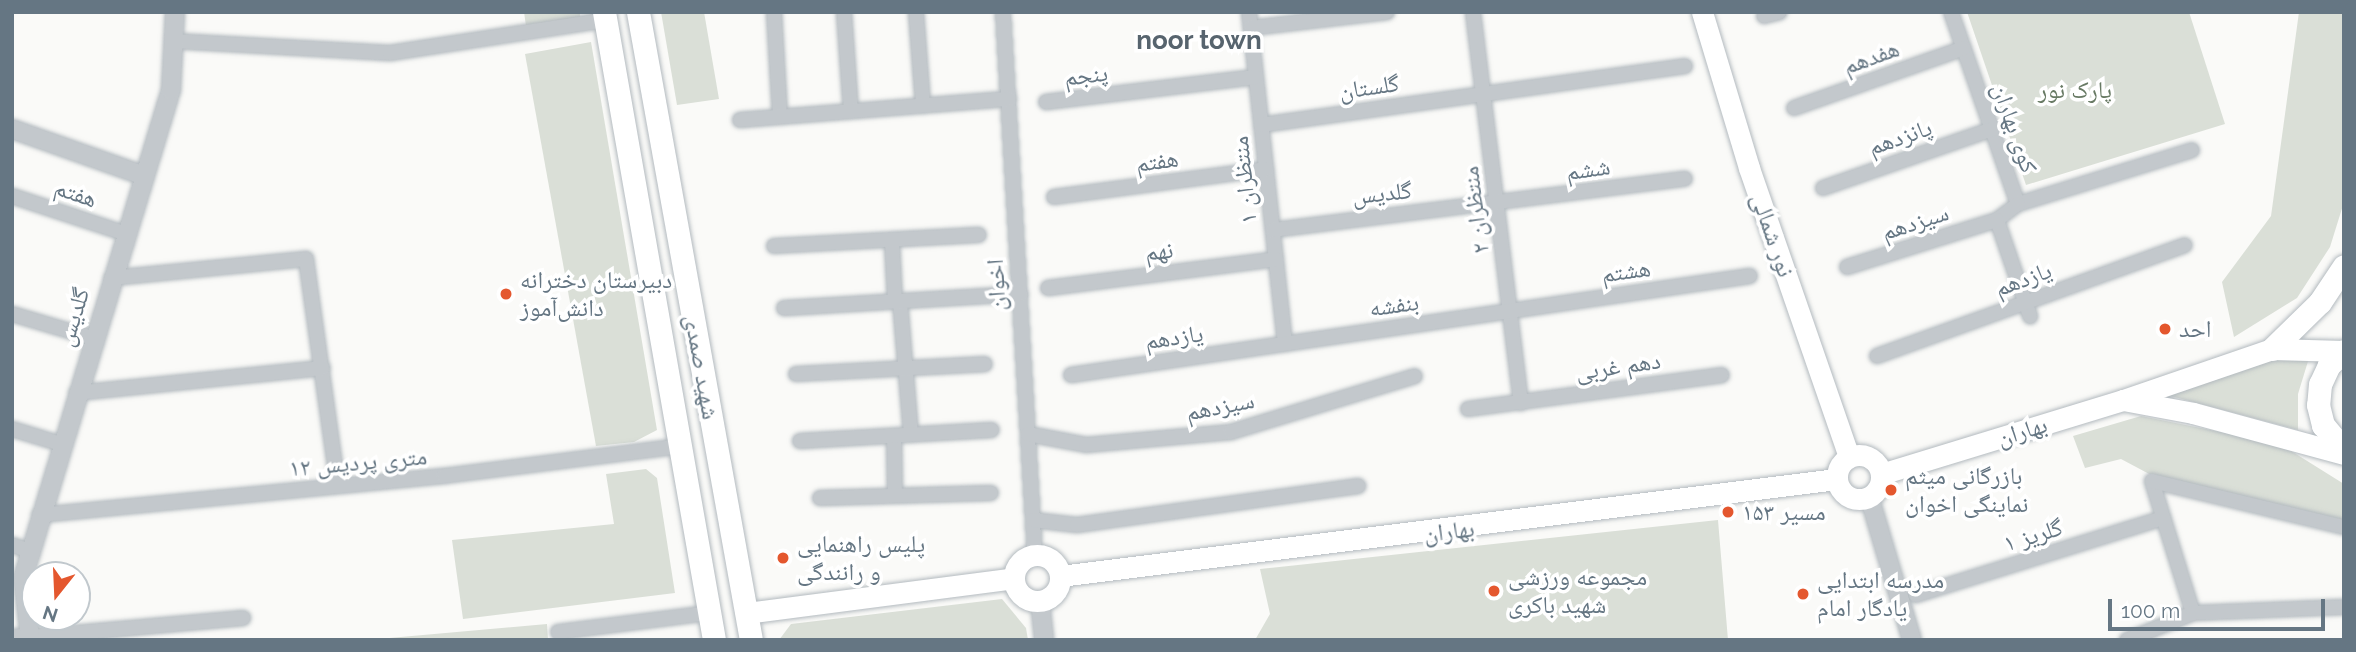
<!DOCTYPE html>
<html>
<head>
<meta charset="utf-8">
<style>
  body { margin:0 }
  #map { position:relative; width:2356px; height:652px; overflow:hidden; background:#fafaf8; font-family:Raleway,"Noto Naskh Arabic",sans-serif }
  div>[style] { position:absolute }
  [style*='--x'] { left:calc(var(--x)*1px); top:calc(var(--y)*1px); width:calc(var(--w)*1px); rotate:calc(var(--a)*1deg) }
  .green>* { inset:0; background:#dadfd7 }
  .roads { filter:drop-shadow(0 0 2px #b3babf) drop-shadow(0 0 2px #b3babf) }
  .minor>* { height:14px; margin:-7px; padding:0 7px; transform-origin:7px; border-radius:7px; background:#c3c8cc }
  .tertiary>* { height:18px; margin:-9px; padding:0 9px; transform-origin:9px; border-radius:9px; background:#c3c8cc }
  .secondary>* { height:21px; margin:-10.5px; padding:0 10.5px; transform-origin:10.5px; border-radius:10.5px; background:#fff }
  .secondary>.ring { margin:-10.5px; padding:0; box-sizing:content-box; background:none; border:21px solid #fff; border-radius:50% }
  .primary>* { height:23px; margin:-11.5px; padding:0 11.5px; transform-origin:11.5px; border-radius:11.5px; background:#fff }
  .dots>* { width:19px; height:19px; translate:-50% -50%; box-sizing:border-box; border:4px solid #fff; border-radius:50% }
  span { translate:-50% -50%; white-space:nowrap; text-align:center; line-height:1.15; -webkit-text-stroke:7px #fff; paint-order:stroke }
  .street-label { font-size:24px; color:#657683 }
  .park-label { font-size:24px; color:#687a64 }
  .poi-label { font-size:24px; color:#657683 }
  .left { translate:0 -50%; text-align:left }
  .neighbourhood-label { font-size:26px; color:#57646e; font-weight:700 }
  .frame { position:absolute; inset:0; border:14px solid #657683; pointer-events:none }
  .north { position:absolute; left:21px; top:561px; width:70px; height:70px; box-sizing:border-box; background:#fff; border:2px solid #c1c8cd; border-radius:50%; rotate:198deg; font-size:19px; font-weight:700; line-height:28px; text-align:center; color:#657683 }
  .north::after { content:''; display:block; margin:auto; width:24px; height:32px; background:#e4572e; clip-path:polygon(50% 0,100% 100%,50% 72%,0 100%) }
  .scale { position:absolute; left:2108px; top:599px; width:217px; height:32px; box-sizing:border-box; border:4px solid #657683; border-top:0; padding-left:9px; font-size:21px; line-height:24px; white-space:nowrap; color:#657683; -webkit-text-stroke:5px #fff; paint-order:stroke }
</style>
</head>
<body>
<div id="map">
  <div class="green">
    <i style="clip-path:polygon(524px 12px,580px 12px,580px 17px,526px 26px)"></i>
    <i style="clip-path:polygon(661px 12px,704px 12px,719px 99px,677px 105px)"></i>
    <i style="clip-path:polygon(1967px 12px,2189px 12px,2225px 124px,2026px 185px)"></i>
    <i style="clip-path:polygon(2299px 12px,2344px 12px,2344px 202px,2330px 247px,2297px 298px,2234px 337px,2222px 282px,2271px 216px)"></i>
    <i style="clip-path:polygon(591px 42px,657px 430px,634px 442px,596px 446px,525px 54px)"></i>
    <i style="clip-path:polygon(2274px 357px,2309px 358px,2298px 394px,2298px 430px,2163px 394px)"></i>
    <i style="clip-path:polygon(2141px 416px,2280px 444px,2344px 484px,2344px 521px,2153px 476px,2121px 459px,2085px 468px,2073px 436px)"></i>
    <i style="clip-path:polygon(646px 469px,657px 478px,675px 593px,463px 619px,452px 540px,614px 524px,606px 474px)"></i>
    <i style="clip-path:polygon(1718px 520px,1728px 640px,1255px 640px,1270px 614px,1260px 569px)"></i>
    <i style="clip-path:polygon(1002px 599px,1026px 628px,1028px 640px,779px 640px,791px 624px)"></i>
    <i style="clip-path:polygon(547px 624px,548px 640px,367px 640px)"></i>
  </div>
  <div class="roads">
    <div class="minor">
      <i style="--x:774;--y:12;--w:105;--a:86.7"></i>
      <i style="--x:844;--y:12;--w:99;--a:86"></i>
      <i style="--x:916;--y:12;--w:94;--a:85.7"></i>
      <i style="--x:1003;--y:12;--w:544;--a:86.63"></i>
      <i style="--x:1249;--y:12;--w:334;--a:83.8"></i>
      <i style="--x:1473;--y:12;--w:394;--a:83"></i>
      <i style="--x:1951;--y:12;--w:203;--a:70.8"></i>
      <i style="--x:2018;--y:204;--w:182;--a:-17.2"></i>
      <i style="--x:1764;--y:16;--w:16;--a:-14"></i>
      <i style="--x:1251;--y:28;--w:137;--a:-6.7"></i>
      <i style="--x:173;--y:41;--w:217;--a:3.2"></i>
      <i style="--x:390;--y:53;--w:218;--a:-8.7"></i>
      <i style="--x:1046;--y:102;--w:211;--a:-6.8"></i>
      <i style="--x:1794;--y:108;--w:180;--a:-19.4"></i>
      <i style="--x:740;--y:120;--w:270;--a:-4.5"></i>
      <i style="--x:1261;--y:125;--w:428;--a:-7.9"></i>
      <i style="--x:1823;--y:188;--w:179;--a:-19.2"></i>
      <i style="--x:12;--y:196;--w:118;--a:18.3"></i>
      <i style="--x:1054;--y:197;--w:214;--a:-7.5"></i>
      <i style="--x:2018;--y:204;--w:26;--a:143"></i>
      <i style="--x:1997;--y:220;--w:102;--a:71"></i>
      <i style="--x:1273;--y:230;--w:415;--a:-7.1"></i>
      <i style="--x:892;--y:242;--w:59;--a:87.1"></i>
      <i style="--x:774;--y:246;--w:205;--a:-3.1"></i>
      <i style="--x:1847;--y:267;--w:157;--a:-17.4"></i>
      <i style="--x:111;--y:278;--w:196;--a:-5.6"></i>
      <i style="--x:306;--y:259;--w:229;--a:82"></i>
      <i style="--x:1048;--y:288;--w:230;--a:-7.2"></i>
      <i style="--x:900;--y:301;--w:134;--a:85.3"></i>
      <i style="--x:784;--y:308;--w:237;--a:-3.4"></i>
      <i style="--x:12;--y:314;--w:84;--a:16.5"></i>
      <i style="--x:1877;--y:356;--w:327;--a:-19.8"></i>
      <i style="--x:796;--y:374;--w:189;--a:-3"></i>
      <i style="--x:1071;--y:375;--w:686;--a:-8.3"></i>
      <i style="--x:76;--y:393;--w:248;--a:-5.8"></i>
      <i style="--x:1468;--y:409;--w:256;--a:-7.6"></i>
      <i style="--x:12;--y:429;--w:51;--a:17"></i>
      <i style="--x:1028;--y:434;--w:59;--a:10.7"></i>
      <i style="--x:1086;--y:445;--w:146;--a:-5.1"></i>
      <i style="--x:1231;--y:432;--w:192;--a:-16.9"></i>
      <i style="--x:894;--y:436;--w:59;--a:89"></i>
      <i style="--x:800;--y:441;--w:192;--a:-3.3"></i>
      <i style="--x:820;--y:498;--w:171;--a:-1.7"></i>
      <i style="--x:39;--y:515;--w:407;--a:-5.5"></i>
      <i style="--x:444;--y:476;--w:238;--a:-7.2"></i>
      <i style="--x:1033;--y:520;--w:44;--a:6.5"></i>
      <i style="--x:1077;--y:525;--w:284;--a:-7.9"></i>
      <i style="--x:12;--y:545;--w:19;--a:18"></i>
      <i style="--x:1916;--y:595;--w:259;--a:-17.3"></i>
      <i style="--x:2193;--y:613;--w:138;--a:-107.3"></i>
      <i style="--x:2152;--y:481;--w:197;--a:13.5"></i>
      <i style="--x:558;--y:632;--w:152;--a:-7.2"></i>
      <i style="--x:30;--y:637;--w:214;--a:-5.1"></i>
      <i style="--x:2127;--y:640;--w:71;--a:-22.2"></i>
      <i style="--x:2193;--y:613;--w:151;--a:-2.3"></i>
    </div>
    <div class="tertiary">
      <i style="--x:12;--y:129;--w:138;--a:19.5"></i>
      <i style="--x:1869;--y:496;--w:150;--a:73.4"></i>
      <i style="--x:1040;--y:601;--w:39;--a:84"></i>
      <i style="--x:12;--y:639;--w:18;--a:-6"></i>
      <i style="--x:30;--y:637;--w:59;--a:-96.8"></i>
      <i style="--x:23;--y:578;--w:510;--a:-73.13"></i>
      <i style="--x:171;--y:90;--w:78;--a:-87.1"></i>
    </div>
    <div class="secondary">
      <i style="--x:1702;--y:12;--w:163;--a:73.2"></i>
      <i style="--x:1749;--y:168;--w:306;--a:70.9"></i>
      <i style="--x:2344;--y:351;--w:72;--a:-178.4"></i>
      <i style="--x:2272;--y:349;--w:157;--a:161.1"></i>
      <i style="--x:2123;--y:400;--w:71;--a:10.5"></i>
      <i style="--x:2193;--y:413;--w:156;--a:15.2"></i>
      <i class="ring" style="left:1837px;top:455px;width:23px;height:23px"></i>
      <i style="--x:1881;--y:474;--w:253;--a:-17"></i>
      <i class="ring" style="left:1014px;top:555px;width:25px;height:25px"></i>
      <i style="--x:1060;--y:576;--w:783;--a:-7.12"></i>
      <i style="--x:746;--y:613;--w:270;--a:-7.4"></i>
    </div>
    <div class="primary">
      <i style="--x:604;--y:12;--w:638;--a:80.06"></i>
      <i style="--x:638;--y:12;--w:638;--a:79.8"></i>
      <i style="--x:2272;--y:349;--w:67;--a:-44.4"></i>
      <i style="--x:2320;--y:302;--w:43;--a:-56.3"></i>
      <i style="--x:2344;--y:351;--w:21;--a:137"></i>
      <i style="--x:2329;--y:365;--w:21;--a:115"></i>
      <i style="--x:2320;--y:384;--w:21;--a:95"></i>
      <i style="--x:2318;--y:405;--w:21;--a:76"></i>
      <i style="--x:2323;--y:425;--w:33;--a:50"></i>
    </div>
  </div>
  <div class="dots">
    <i style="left:506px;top:294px;background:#e4572e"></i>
    <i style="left:2165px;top:329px;background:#e4572e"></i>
    <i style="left:1891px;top:490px;background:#e4572e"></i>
    <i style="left:1728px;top:512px;background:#e4572e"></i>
    <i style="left:783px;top:558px;background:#e4572e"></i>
    <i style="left:1494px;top:591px;background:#e4572e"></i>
    <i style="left:1803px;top:594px;background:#e4572e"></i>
  </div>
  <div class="street-label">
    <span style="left:1871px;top:57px;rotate:-20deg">هفدهم</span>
    <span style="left:1086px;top:75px;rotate:-7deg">پنجم</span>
    <span style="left:1369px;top:87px;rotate:-8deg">گلستان</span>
    <span style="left:2015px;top:128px;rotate:71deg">کوی بهاران</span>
    <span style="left:1900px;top:137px;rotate:-19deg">پانزدهم</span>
    <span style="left:1157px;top:161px;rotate:-8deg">هفتم</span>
    <span style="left:1588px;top:169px;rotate:-8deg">ششم</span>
    <span style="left:1244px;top:180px;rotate:-96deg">منتظران ۱</span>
    <span style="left:76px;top:193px;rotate:19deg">هفتم</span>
    <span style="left:1382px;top:193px;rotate:-6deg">گلدیس</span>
    <span style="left:1475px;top:210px;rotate:-97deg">منتظران ۲</span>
    <span style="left:1915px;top:222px;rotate:-18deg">سیزدهم</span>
    <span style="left:1773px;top:235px;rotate:71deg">نور شمالی</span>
    <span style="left:1159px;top:251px;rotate:-7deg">نهم</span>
    <span style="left:1626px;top:271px;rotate:-8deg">هشتم</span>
    <span style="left:2023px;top:279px;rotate:-20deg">یازدهم</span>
    <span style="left:996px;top:285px;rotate:-93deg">اخوان</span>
    <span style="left:1394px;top:305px;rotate:-8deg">بنفشه</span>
    <span style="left:73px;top:317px;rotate:-73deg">گلدیس</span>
    <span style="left:1174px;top:337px;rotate:-8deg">یازدهم</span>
    <span style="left:1618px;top:366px;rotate:-8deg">دهم غربی</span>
    <span style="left:702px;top:367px;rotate:80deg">شهید صمدی</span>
    <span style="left:1220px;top:406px;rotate:-11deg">سیزدهم</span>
    <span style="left:2022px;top:431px;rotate:-17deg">بهاران</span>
    <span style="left:358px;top:462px;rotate:-5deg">۱۲ متری پردیس</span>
    <span style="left:1449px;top:531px;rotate:-7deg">بهاران</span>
    <span style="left:2033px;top:535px;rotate:-17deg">گلریز ۱</span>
  </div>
  <div class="park-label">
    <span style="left:2075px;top:90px">پارک نور</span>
  </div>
  <div class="poi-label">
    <span class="left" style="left:520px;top:294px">دبیرستان دخترانه<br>دانش‌آموز</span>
    <span class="left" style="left:2179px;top:329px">احد</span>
    <span class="left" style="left:1905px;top:490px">بازرگانی میثم<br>نماینگی اخوان</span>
    <span class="left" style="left:1742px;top:512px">مسیر ۱۵۳</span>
    <span class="left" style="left:797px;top:558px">پلیس راهنمایی<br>و رانندگی</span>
    <span class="left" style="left:1508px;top:591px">مجموعه ورزشی<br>شهید باکری</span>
    <span class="left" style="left:1817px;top:594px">مدرسه ابتدایی<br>یادگار امام</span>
  </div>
  <div class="neighbourhood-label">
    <span style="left:1199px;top:41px">noor town</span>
  </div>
  <div class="frame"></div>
  <div class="north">N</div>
  <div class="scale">100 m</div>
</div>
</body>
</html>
